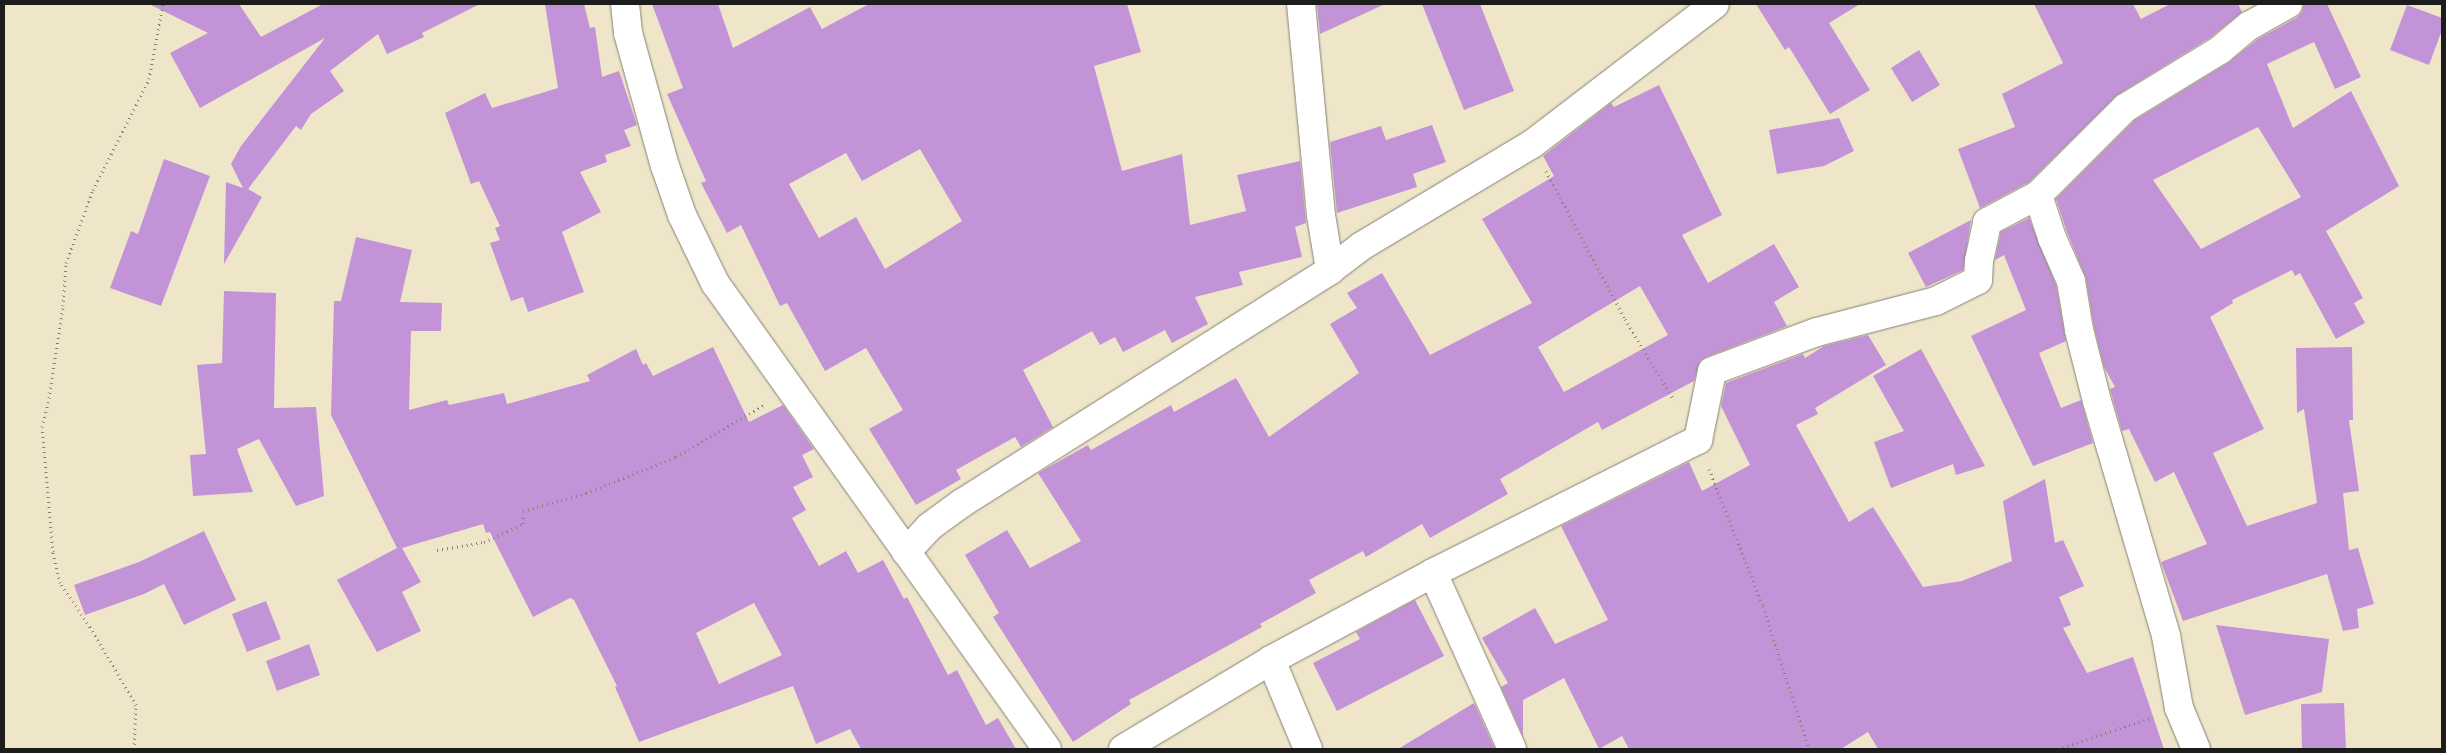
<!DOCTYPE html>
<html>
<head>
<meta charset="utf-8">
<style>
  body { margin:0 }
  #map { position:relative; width:2446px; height:753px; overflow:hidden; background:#efe6ca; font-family:Delius,sans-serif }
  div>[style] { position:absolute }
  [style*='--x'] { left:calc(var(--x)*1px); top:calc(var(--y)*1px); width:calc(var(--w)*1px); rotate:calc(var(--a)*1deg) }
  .building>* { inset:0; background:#c393d7 }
  .path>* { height:3px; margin-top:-1.5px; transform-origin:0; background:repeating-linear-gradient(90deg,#868173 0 1px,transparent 0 5px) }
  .roads { filter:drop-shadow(0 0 1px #868173) drop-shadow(0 0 1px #868173) }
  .minor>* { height:28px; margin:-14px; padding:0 14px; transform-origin:14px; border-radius:14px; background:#fff }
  span { translate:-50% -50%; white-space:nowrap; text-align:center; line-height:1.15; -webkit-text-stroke:4.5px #fbf7ec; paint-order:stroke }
  .frame { position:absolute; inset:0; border:5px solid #1c1c1c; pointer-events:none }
</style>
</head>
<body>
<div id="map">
  <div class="building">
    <i style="clip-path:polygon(149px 4px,239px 4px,261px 37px,323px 4px,480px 4px,422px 33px,424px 37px,387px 54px,378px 34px,330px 71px,344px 91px,311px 114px,301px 130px,296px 126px,248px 189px,262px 197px,224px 264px,226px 182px,243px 188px,231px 164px,241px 146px,325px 38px,200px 108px,170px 53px,208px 33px)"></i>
    <i style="clip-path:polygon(545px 4px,584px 4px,590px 28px,595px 27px,602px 77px,619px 71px,637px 125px,624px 130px,631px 146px,605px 155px,607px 162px,580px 172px,601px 212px,562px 232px,584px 292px,528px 312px,523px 297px,511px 301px,490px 243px,500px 240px,495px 228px,500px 226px,479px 181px,471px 184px,445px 113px,485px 93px,492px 108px,558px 88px)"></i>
    <i style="clip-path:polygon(evenodd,652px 4px,718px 4px,733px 48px,810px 7px,822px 29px,869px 4px,1127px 4px,1141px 52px,1094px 66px,1122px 171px,1182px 154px,1190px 225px,1246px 211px,1237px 175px,1300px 161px,1306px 223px,1295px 227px,1302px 257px,1239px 272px,1243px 285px,1195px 297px,1208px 324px,1172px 343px,1165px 330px,1123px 352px,1115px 337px,1100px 345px,1092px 331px,1023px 370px,1053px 427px,1021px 447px,1015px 437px,956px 470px,961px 479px,916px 505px,869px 429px,903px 410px,866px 348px,825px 371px,787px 303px,780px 306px,741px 225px,727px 233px,701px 183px,706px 181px,667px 94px,683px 88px,652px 4px,920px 149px,962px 221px,885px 269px,856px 217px,819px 238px,789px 184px,846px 153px,862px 181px,920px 149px)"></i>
    <i style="clip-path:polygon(1317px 4px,1385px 4px,1320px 34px)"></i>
    <i style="clip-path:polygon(1422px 4px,1480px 4px,1514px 91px,1464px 110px)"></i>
    <i style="clip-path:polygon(1756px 4px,1860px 4px,1829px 23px,1870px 90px,1830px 114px,1789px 47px,1785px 50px)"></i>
    <i style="clip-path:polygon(2034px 4px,2133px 4px,2141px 19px,2170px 4px,2238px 4px,2242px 12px,2211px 37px,2117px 95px,2029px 182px,1980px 208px,1958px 149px,2015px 127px,2002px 94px,2063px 63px)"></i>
    <i style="clip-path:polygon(evenodd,2304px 4px,2327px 4px,2361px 77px,2335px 89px,2314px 42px,2267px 64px,2293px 128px,2351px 91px,2399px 186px,2326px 231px,2363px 298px,2354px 303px,2365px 323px,2336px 339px,2300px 273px,2295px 276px,2292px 270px,2232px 300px,2233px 303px,2210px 317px,2264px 429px,2213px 453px,2247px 526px,2317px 503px,2304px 409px,2297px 413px,2296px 348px,2352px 347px,2353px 420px,2349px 420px,2359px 491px,2343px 493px,2349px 550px,2358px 548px,2374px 604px,2357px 609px,2359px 628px,2343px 631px,2327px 574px,2183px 621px,2161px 562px,2207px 544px,2174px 472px,2155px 482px,2129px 429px,2122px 431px,2110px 389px,2115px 387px,2104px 367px,2094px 327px,2086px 278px,2067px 232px,2056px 199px,2135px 120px,2228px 63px,2258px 39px,2296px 18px,2302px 12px,2304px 4px,2258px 127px,2301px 197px,2201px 249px,2153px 180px,2258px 127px)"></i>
    <i style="clip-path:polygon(2407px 5px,2442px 18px,2442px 30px,2429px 65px,2390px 50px)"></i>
    <i style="clip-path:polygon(1919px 50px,1940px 85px,1912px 102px,1891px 68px)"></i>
    <i style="clip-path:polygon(evenodd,1659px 85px,1722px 215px,1682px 235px,1708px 283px,1774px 244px,1799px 287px,1774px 302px,1787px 326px,1706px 357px,1700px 361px,1694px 381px,1602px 430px,1598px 422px,1500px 479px,1508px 494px,1430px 538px,1422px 524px,1366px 557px,1363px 551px,1309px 580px,1316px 593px,1260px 624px,1262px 627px,1129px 700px,1131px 704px,1073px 742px,993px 617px,999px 613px,965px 555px,1007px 530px,1030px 568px,1081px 541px,1038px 473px,1088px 445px,1091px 450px,1171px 405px,1174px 412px,1236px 378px,1269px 437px,1359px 373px,1330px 324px,1357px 308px,1347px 293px,1382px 273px,1430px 355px,1532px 303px,1482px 219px,1554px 176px,1543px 156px,1611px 103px,1614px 107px,1659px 85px,1640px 286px,1668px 335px,1564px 392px,1538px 347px,1640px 286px)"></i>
    <i style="clip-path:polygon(1839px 118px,1854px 151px,1824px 166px,1777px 174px,1769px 130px)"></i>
    <i style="clip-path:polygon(1432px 125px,1446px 162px,1413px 174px,1417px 187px,1337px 213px,1330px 142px,1381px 126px,1386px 140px)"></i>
    <i style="clip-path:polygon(164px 159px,210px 176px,161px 306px,110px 288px,131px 231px,138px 234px)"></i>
    <i style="clip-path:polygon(2029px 218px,2056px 285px,2066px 341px,2039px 353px,2061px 408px,2081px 400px,2093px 443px,2033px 466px,1971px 336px,2026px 310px,2004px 255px,1995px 260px,2001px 232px)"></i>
    <i style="clip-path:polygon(1971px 220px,1963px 270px,1926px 287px,1908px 253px)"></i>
    <i style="clip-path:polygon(evenodd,356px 237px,412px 250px,400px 302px,442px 303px,441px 331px,411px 331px,409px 410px,447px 400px,449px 405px,504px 393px,507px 404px,590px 381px,587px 375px,636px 349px,643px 365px,646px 363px,653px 376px,713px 347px,749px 422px,783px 405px,814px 449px,802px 455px,813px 477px,793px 487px,806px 510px,792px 518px,819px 566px,846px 551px,858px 573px,883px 560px,904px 599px,907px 597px,948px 675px,957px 670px,986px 725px,998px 718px,1016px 749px,861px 749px,850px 729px,816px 744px,793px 686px,639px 742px,615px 687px,617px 686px,574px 600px,570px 598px,533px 617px,490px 532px,486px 533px,483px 524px,402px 548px,421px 582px,402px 592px,421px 631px,377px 652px,337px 580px,397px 548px,331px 415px,334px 301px,341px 301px,356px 237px,754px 603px,782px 655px,719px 684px,696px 633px,754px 603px)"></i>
    <i style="clip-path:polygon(224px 291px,276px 293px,274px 408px,316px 407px,324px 496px,296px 506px,259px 439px,237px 449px,253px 492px,193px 496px,190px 455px,206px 454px,197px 365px,222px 363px)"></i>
    <i style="clip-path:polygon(1868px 335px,1886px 365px,1815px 408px,1818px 414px,1796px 425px,1849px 522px,1873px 507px,1923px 587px,1962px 581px,2012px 561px,2003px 501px,2045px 479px,2055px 543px,2063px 540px,2084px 586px,2059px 597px,2071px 625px,2063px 628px,2087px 673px,2133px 657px,2164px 749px,1878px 749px,1868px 732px,1841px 749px,1629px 749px,1622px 736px,1599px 749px,1564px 678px,1523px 700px,1523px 736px,1501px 687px,1508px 683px,1482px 638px,1535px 608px,1555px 644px,1608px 620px,1561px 526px,1689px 462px,1702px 491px,1750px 465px,1721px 406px,1726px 383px,1803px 354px,1805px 358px,1824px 346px)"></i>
    <i style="clip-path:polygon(1921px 349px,1985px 466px,1956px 475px,1953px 464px,1891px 488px,1874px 442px,1904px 431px,1873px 376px)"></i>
    <i style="clip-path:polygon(204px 531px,236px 600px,184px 625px,164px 584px,144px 594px,85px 615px,74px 585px,139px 562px)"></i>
    <i style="clip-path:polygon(1415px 600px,1444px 656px,1337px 711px,1313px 663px,1360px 639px,1356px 632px)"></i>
    <i style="clip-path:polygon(266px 601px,281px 639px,247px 652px,232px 614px)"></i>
    <i style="clip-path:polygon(2216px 625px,2329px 639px,2322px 692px,2245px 715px)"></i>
    <i style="clip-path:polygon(309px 644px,320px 675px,277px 691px,266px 661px)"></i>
    <i style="clip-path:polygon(1474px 703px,1495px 749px,1398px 749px)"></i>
    <i style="clip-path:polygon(2344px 703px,2346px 749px,2302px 749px,2301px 704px)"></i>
  </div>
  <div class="path">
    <i style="--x:1546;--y:171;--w:168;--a:61.9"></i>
    <i style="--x:1625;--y:319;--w:95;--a:58.8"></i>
    <i style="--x:1709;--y:469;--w:147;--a:68.5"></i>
    <i style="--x:1763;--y:606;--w:150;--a:72.2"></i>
    <i style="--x:437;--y:550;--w:48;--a:-9.7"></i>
    <i style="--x:484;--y:542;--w:43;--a:-24.8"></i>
    <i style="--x:523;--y:524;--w:13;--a:-90"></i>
    <i style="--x:523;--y:511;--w:66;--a:-15.9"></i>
    <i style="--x:586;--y:493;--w:97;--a:-21.8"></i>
    <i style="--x:676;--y:457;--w:102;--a:-30.6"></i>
    <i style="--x:134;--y:749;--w:44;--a:-87.4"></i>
    <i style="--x:136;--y:705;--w:91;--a:-120.5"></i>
    <i style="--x:90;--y:627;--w:53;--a:-124.3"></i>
    <i style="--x:60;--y:583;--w:32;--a:-103"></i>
    <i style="--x:53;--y:552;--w:125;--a:-95"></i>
    <i style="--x:42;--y:427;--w:30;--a:-76"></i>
    <i style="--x:49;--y:398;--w:93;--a:-81.3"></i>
    <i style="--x:63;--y:306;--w:43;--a:-86"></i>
    <i style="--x:66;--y:263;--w:78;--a:-69.7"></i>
    <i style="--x:93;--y:190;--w:124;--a:-63.2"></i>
    <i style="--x:149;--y:79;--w:76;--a:-79.4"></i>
    <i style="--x:2058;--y:749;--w:97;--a:-18.6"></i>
  </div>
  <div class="roads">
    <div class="minor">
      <i style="--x:625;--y:4;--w:29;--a:84"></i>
      <i style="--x:628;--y:33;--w:138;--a:74.5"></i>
      <i style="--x:665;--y:166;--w:52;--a:70.9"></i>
      <i style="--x:682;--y:215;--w:76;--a:64.1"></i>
      <i style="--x:715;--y:283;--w:572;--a:54.53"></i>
      <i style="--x:1301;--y:4;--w:212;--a:84.6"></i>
      <i style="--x:1321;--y:215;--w:56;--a:80.7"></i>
      <i style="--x:2038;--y:195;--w:45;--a:72"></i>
      <i style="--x:2052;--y:238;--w:47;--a:66.2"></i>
      <i style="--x:2071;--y:281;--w:50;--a:80.7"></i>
      <i style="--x:2079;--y:330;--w:73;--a:75.8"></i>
      <i style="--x:2097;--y:401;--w:245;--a:73.6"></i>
      <i style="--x:2166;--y:636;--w:73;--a:79.8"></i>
      <i style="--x:2179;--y:708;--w:44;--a:67.5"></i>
      <i style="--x:906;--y:552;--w:34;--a:-47"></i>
      <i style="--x:929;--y:527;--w:41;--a:-36"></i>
      <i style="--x:962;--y:503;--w:436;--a:-32.3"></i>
      <i style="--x:1330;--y:270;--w:38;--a:-37"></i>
      <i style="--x:1360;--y:247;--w:200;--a:-30.9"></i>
      <i style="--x:1532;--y:144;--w:230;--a:-37.4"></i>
      <i style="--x:1433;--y:573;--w:193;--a:65.8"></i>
      <i style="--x:1271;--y:660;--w:96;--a:67.4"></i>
      <i style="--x:1123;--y:749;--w:173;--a:-31"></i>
      <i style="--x:1271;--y:660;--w:184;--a:-28.2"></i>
      <i style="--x:1433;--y:573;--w:297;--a:-26.7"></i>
      <i style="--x:1698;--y:440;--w:70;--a:-78.5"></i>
      <i style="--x:1712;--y:371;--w:112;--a:-20.4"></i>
      <i style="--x:1817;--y:332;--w:123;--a:-14.6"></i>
      <i style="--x:1936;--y:301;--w:47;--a:-26.6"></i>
      <i style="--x:1978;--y:280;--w:19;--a:-87"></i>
      <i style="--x:1979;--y:261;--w:40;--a:-78"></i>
      <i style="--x:1987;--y:222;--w:58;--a:-27.9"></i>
      <i style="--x:2038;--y:195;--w:123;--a:-45"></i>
      <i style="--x:2125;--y:108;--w:111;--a:-31.4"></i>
      <i style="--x:2220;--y:50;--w:38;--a:-40"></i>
      <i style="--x:2249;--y:26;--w:45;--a:-29.4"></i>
    </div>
  </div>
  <div class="frame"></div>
</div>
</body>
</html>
